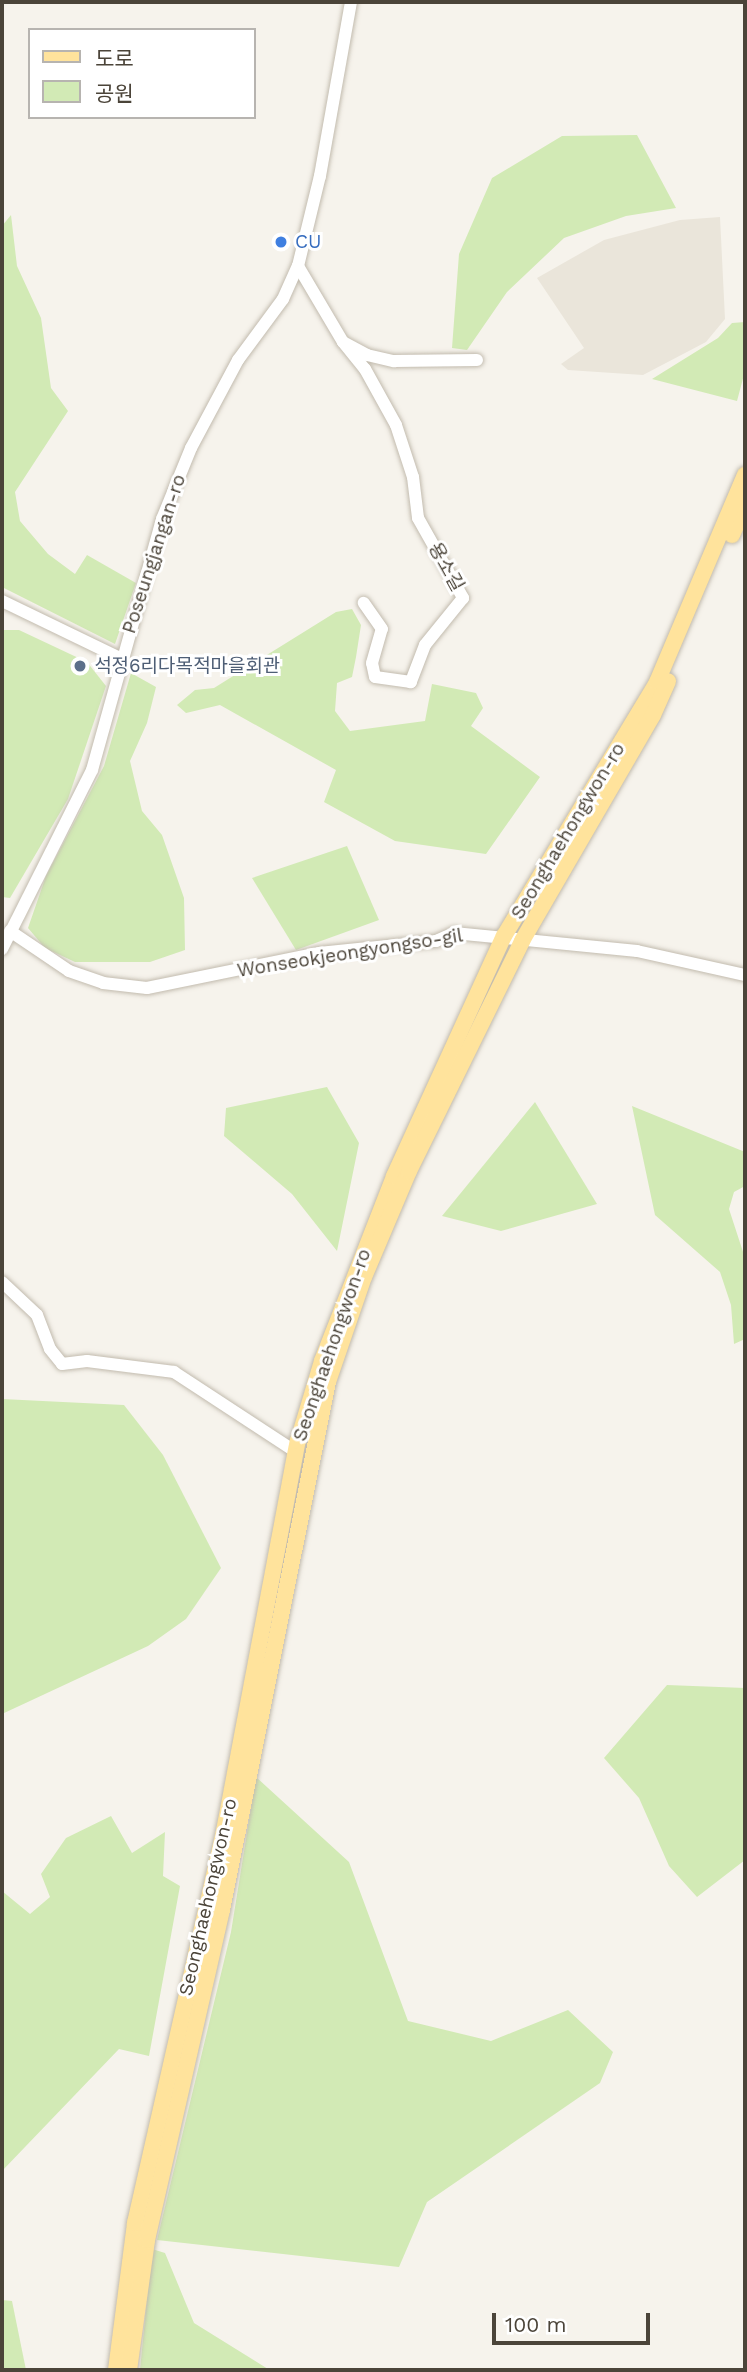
<!DOCTYPE html>
<html>
<head>
<meta charset="utf-8">
<style>
  body { margin:0 }
  #map { position:relative; width:747px; height:2372px; overflow:hidden; background:#f6f3ec; font-family:"Work Sans","Noto Sans KR",sans-serif }
  div>[style] { position:absolute }
  [style*='--x'] { left:calc(var(--x)*1px); top:calc(var(--y)*1px); width:calc(var(--w)*1px); rotate:calc(var(--a)*1deg) }
  .residential>* { inset:0; background:#eae5da }
  .green>* { inset:0; background:#d2eab5 }
  .roads { filter:drop-shadow(0 0 2px #c2bbae) drop-shadow(0 0 2px #c2bbae) }
  .minor>* { height:12px; margin:-6px; padding:0 6px; transform-origin:6px; border-radius:6px; background:#fff }
  .major>* { height:16px; margin:-8px; padding:0 8px; transform-origin:8px; border-radius:8px; background:#ffe39c }
  .dots>* { width:19px; height:19px; translate:-50% -50%; box-sizing:border-box; border:4px solid #fff; border-radius:50% }
  span { translate:-50% -50%; white-space:nowrap; text-align:center; line-height:1.15; -webkit-text-stroke:6px #fff; paint-order:stroke }
  .shop-label { font-size:19px; color:#366cbe }
  .left { translate:0 -50%; text-align:left }
  .street-label { font-size:19px; color:#4b4439 }
  .service-label { font-size:19px; color:#4e5e75 }
  .frame { position:absolute; inset:0; border:4px solid #4b4439; pointer-events:none }
  .legend { position:absolute; left:28px; top:28px; width:228px; height:91px; box-sizing:border-box; background:#fff; border:2px solid #b7b4b0; margin:0; padding:9px 12px; list-style:none; font-size:21px; color:#4b4439 }
  .legend li { display:flex; align-items:center; gap:14px; height:35px }
  .legend b { width:35px; border:2px solid #b7b4b0 }
  .scale { position:absolute; left:492px; top:2313px; width:158px; height:32px; box-sizing:border-box; border:4px solid #4b4439; border-top:0; padding-left:9px; font-size:21px; line-height:24px; white-space:nowrap; color:#4b4439; -webkit-text-stroke:5px #fff; paint-order:stroke }
</style>
</head>
<body>
<div id="map">
  <div class="residential">
    <i style="clip-path:polygon(720px 217px,725px 319px,706px 342px,643px 375px,568px 370px,561px 364px,584px 348px,537px 278px,604px 240px,680px 220px)"></i>
  </div>
  <div class="green">
    <i style="clip-path:polygon(637px 135px,676px 208px,626px 216px,564px 238px,507px 292px,467px 350px,452px 348px,459px 254px,492px 178px,562px 136px)"></i>
    <i style="clip-path:polygon(11px 215px,17px 266px,41px 318px,51px 388px,68px 411px,15px 492px,20px 521px,48px 554px,75px 574px,87px 555px,136px 583px,115px 644px,2px 587px,2px 226px)"></i>
    <i style="clip-path:polygon(745px 322px,745px 371px,737px 401px,652px 379px,718px 338px,732px 323px)"></i>
    <i style="clip-path:polygon(352px 609px,361px 625px,356px 657px,352px 677px,337px 683px,335px 711px,350px 731px,425px 721px,432px 684px,476px 693px,483px 708px,471px 726px,540px 777px,486px 854px,395px 841px,324px 802px,336px 770px,220px 705px,186px 713px,177px 705px,195px 690px,214px 688px,336px 612px)"></i>
    <i style="clip-path:polygon(2px 630px,19px 630px,87px 662px,106px 686px,68px 799px,10px 898px,2px 897px)"></i>
    <i style="clip-path:polygon(131px 673px,156px 687px,147px 723px,130px 761px,142px 811px,162px 835px,184px 898px,185px 950px,150px 962px,75px 962px,45px 948px,28px 928px,46px 876px,104px 766px)"></i>
    <i style="clip-path:polygon(347px 846px,379px 920px,296px 950px,252px 878px)"></i>
    <i style="clip-path:polygon(327px 1087px,359px 1143px,337px 1251px,292px 1194px,224px 1136px,226px 1108px)"></i>
    <i style="clip-path:polygon(535px 1102px,597px 1204px,501px 1231px,442px 1216px)"></i>
    <i style="clip-path:polygon(632px 1106px,745px 1152px,745px 1186px,734px 1192px,729px 1209px,745px 1258px,745px 1339px,734px 1344px,731px 1305px,720px 1272px,655px 1215px)"></i>
    <i style="clip-path:polygon(2px 1399px,124px 1405px,163px 1455px,221px 1568px,186px 1619px,148px 1646px,2px 1714px)"></i>
    <i style="clip-path:polygon(667px 1685px,745px 1688px,745px 1860px,697px 1897px,669px 1866px,639px 1798px,604px 1758px)"></i>
    <i style="clip-path:polygon(256px 1777px,349px 1862px,408px 2021px,491px 2041px,568px 2010px,613px 2052px,600px 2083px,427px 2202px,399px 2267px,157px 2240px,231px 1932px)"></i>
    <i style="clip-path:polygon(111px 1816px,132px 1853px,165px 1832px,163px 1876px,180px 1886px,149px 2056px,119px 2049px,2px 2171px,2px 1891px,30px 1914px,50px 1897px,41px 1874px,66px 1838px)"></i>
    <i style="clip-path:polygon(152px 2249px,165px 2253px,194px 2323px,268px 2369px,140px 2370px)"></i>
    <i style="clip-path:polygon(2px 2300px,12px 2301px,26px 2370px,2px 2370px)"></i>
  </div>
  <div class="roads">
    <div class="minor">
      <i style="--x:298;--y:266;--w:88;--a:59.4"></i>
      <i style="--x:343;--y:342;--w:27;--a:28"></i>
      <i style="--x:367;--y:355;--w:28;--a:13"></i>
      <i style="--x:394;--y:361;--w:83;--a:-0.7"></i>
      <i style="--x:343;--y:342;--w:35;--a:51"></i>
      <i style="--x:365;--y:369;--w:64;--a:61"></i>
      <i style="--x:396;--y:425;--w:55;--a:71.9"></i>
      <i style="--x:413;--y:477;--w:41;--a:83"></i>
      <i style="--x:418;--y:518;--w:92;--a:60.6"></i>
      <i style="--x:463;--y:598;--w:60;--a:129"></i>
      <i style="--x:425;--y:645;--w:40;--a:111"></i>
      <i style="--x:411;--y:682;--w:36;--a:-172"></i>
      <i style="--x:375;--y:677;--w:14;--a:-102"></i>
      <i style="--x:372;--y:663;--w:35;--a:-74"></i>
      <i style="--x:382;--y:629;--w:32;--a:-125"></i>
      <i style="--x:2;--y:601;--w:131;--a:25.8"></i>
      <i style="--x:10;--y:931;--w:71;--a:34.1"></i>
      <i style="--x:69;--y:971;--w:36;--a:19"></i>
      <i style="--x:103;--y:983;--w:44;--a:6.5"></i>
      <i style="--x:147;--y:988;--w:176;--a:-11.5"></i>
      <i style="--x:319;--y:953;--w:118;--a:-5.9"></i>
      <i style="--x:436;--y:941;--w:20;--a:-24"></i>
      <i style="--x:454;--y:933;--w:184;--a:5.6"></i>
      <i style="--x:637;--y:951;--w:111;--a:12.5"></i>
      <i style="--x:2;--y:949;--w:200;--a:-63.3"></i>
      <i style="--x:92;--y:770;--w:261;--a:-74.4"></i>
      <i style="--x:162;--y:519;--w:77;--a:-67.8"></i>
      <i style="--x:191;--y:448;--w:100;--a:-61.9"></i>
      <i style="--x:238;--y:360;--w:76;--a:-53.6"></i>
      <i style="--x:283;--y:299;--w:36;--a:-66"></i>
      <i style="--x:298;--y:266;--w:93;--a:-76.3"></i>
      <i style="--x:320;--y:176;--w:177;--a:-79.9"></i>
      <i style="--x:2;--y:1282;--w:48;--a:43.3"></i>
      <i style="--x:37;--y:1315;--w:36;--a:69"></i>
      <i style="--x:50;--y:1349;--w:19;--a:51"></i>
      <i style="--x:62;--y:1364;--w:25;--a:-7"></i>
      <i style="--x:87;--y:1361;--w:88;--a:7.2"></i>
      <i style="--x:174;--y:1372;--w:139;--a:33.2"></i>
    </div>
    <div class="major">
      <i style="--x:732;--y:535;--w:32;--a:-66"></i>
      <i style="--x:116;--y:2370;--w:148;--a:-82.6"></i>
      <i style="--x:135;--y:2223;--w:402;--a:-77.2"></i>
      <i style="--x:224;--y:1831;--w:397;--a:-79.3"></i>
      <i style="--x:298;--y:1441;--w:84;--a:-73.3"></i>
      <i style="--x:322;--y:1361;--w:199;--a:-68.7"></i>
      <i style="--x:394;--y:1176;--w:264;--a:-65.4"></i>
      <i style="--x:504;--y:936;--w:297;--a:-58.9"></i>
      <i style="--x:657;--y:682;--w:225;--a:-67"></i>
      <i style="--x:129;--y:2370;--w:131;--a:-82.1"></i>
      <i style="--x:147;--y:2240;--w:338;--a:-77.2"></i>
      <i style="--x:222;--y:1910;--w:539;--a:-78.65"></i>
      <i style="--x:328;--y:1382;--w:111;--a:-71.1"></i>
      <i style="--x:364;--y:1277;--w:115;--a:-67"></i>
      <i style="--x:409;--y:1171;--w:256;--a:-63.8"></i>
      <i style="--x:522;--y:941;--w:261;--a:-59.9"></i>
      <i style="--x:653;--y:715;--w:37;--a:-66"></i>
    </div>
  </div>
  <div class="dots">
    <i style="left:281px;top:242px;background:#3f7fe0"></i>
    <i style="left:80px;top:666px;background:#5c6f8a"></i>
  </div>
  <div class="shop-label">
    <span class="left" style="left:295px;top:242px">CU</span>
  </div>
  <div class="street-label">
    <span style="left:154px;top:554px;rotate:-72deg">Poseungjangan-ro</span>
    <span style="left:446px;top:567px;rotate:61deg">용소길</span>
    <span style="left:568px;top:831px;rotate:-59deg">Seonghaehongwon-ro</span>
    <span style="left:350px;top:953px;rotate:-9deg">Wonseokjeongyongso-gil</span>
    <span style="left:332px;top:1345px;rotate:-71deg">Seonghaehongwon-ro</span>
    <span style="left:208px;top:1897px;rotate:-77deg">Seonghaehongwon-ro</span>
  </div>
  <div class="service-label">
    <span class="left" style="left:94px;top:666px">석정6리다목적마을회관</span>
  </div>
  <div class="frame"></div>
  <ul class="legend">
  <li><b style="height:9px;background:#ffe39c"></b>도로</li>
  <li><b style="height:19px;background:#d2eab5"></b>공원</li>
  </ul>
  <div class="scale">100 m</div>
</div>
</body>
</html>
